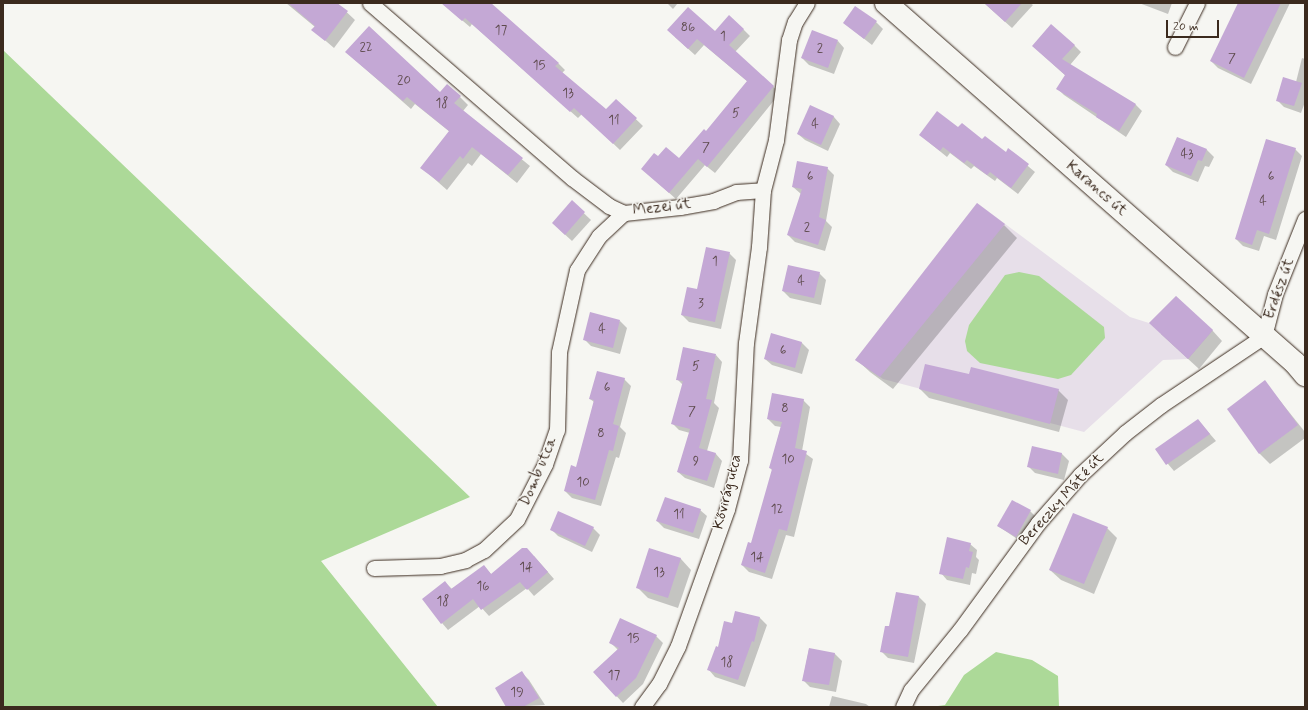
<!DOCTYPE html>
<html>
<head>
<meta charset="utf-8">
<style>
  body { margin:0 }
  #map { position:relative; width:1308px; height:710px; overflow:hidden; background:#f6f6f2; font-family:Mynerve,sans-serif }
  div>[style] { position:absolute }
  [style*='--x'] { left:calc(var(--x)*1px); top:calc(var(--y)*1px); width:calc(var(--w)*1px); rotate:calc(var(--a)*1deg) }
  .built>* { inset:0; background:#e7dfe9 }
  .green>* { inset:0; background:#acd998 }
  .shadow>* { inset:0; background:#0003 }
  .building>* { inset:0; background:#c4a8d5 }
  .roads { filter:drop-shadow(0 0 1px #3b2a1e) drop-shadow(0 0 1px #3b2a1e) }
  .minor>* { height:15px; margin:-7.5px; padding:0 7.5px; transform-origin:7.5px; border-radius:7.5px; background:#f6f6f2 }
  .secondary>* { height:22px; margin:-11px; padding:0 11px; transform-origin:11px; border-radius:11px; background:#f6f6f2 }
  span { translate:-50% -50%; white-space:nowrap; text-align:center; line-height:1.15; -webkit-text-stroke:3px #f6f6f2; paint-order:stroke }
  .number-label { font-size:13px; color:#5d4a4c }
  .number-label span { -webkit-text-stroke-width:0 }
  .street-label { font-size:15px; color:#3b2a1e }
  .frame { position:absolute; inset:0; border:4px solid #3b2a1e; pointer-events:none }
  .scale { position:absolute; left:1166px; top:20px; width:53px; height:18px; box-sizing:border-box; border:2px solid #3b2a1e; border-top:0; padding-left:5px; font-size:12px; line-height:14px; white-space:nowrap; color:#3b2a1e; -webkit-text-stroke:3px #f6f6f2; paint-order:stroke }
</style>
</head>
<body>
<div id="map">
  <div class="built">
    <i style="clip-path:polygon(977px 203px,1130px 317px,1149px 323px,1176px 296px,1213px 330px,1188px 359px,1163px 360px,1084px 432px,883px 379px,855px 360px)"></i>
  </div>
  <div class="green">
    <i style="clip-path:polygon(3px 50px,470px 497px,321px 561px,438px 707px,3px 707px)"></i>
    <i style="clip-path:polygon(1019px 272px,1039px 276px,1104px 327px,1105px 338px,1071px 375px,1058px 379px,980px 363px,967px 351px,965px 341px,969px 325px,1005px 275px)"></i>
    <i style="clip-path:polygon(996px 652px,1032px 660px,1058px 676px,1059px 707px,931px 707px,945px 705px,964px 675px)"></i>
  </div>
  <div class="shadow">
    <i style="clip-path:polygon(286px 3px,337px 3px,355px 20px,334px 48px,313px 30px,315px 27px)"></i>
    <i style="clip-path:polygon(489px 3px,558px 63px,565px 70px,562px 73px,606px 111px,616px 100px,643px 126px,620px 150px,582px 114px,578px 118px,472px 24px,470px 27px,443px 4px)"></i>
    <i style="clip-path:polygon(667px 3px,678px 3px,673px 9px)"></i>
    <i style="clip-path:polygon(984px 3px,1030px 3px,1033px 5px,1012px 28px)"></i>
    <i style="clip-path:polygon(1139px 3px,1172px 3px,1168px 14px)"></i>
    <i style="clip-path:polygon(1239px 3px,1290px 3px,1251px 84px,1218px 68px,1211px 61px)"></i>
    <i style="clip-path:polygon(876px 22px,883px 29px,872px 45px,844px 23px)"></i>
    <i style="clip-path:polygon(743px 29px,750px 36px,735px 52px,780px 93px,715px 173px,705px 165px,676px 199px,649px 175px,658px 158px,679px 159px,706px 132px,748px 82px,704px 45px,695px 55px,675px 37px)"></i>
    <i style="clip-path:polygon(838px 41px,844px 48px,834px 74px,809px 65px,802px 58px)"></i>
    <i style="clip-path:polygon(1074px 45px,1081px 52px,1070px 65px,1136px 105px,1142px 111px,1126px 137px,1064px 95px,1058px 89px,1066px 76px,1033px 46px)"></i>
    <i style="clip-path:polygon(346px 52px,441px 93px,460px 97px,468px 105px,463px 111px,530px 166px,517px 183px,481px 154px,472px 166px,468px 163px,447px 190px,422px 168px,450px 132px,415px 104px,411px 109px)"></i>
    <i style="clip-path:polygon(1302px 58px,1305px 59px,1305px 102px,1301px 113px,1284px 107px,1277px 100px,1296px 82px)"></i>
    <i style="clip-path:polygon(811px 107px,834px 117px,840px 124px,828px 151px,805px 140px,798px 134px)"></i>
    <i style="clip-path:polygon(958px 129px,1006px 153px,1009px 150px,1035px 172px,1018px 194px,997px 178px,995px 181px,974px 166px,971px 169px,950px 153px,947px 157px,920px 135px)"></i>
    <i style="clip-path:polygon(1178px 138px,1207px 150px,1214px 157px,1209px 167px,1205px 166px,1198px 182px,1173px 172px,1166px 165px)"></i>
    <i style="clip-path:polygon(1295px 149px,1302px 156px,1276px 240px,1264px 236px,1259px 251px,1243px 246px,1236px 239px)"></i>
    <i style="clip-path:polygon(827px 168px,834px 175px,826px 221px,832px 227px,825px 251px,795px 242px,788px 235px,801px 194px,793px 187px)"></i>
    <i style="clip-path:polygon(572px 202px,591px 220px,572px 241px,560px 230px)"></i>
    <i style="clip-path:polygon(1004px 225px,1017px 238px,893px 389px,870px 372px,857px 360px)"></i>
    <i style="clip-path:polygon(729px 253px,736px 260px,721px 329px,689px 322px,682px 315px,698px 290px)"></i>
    <i style="clip-path:polygon(819px 273px,826px 280px,821px 305px,790px 298px,783px 291px)"></i>
    <i style="clip-path:polygon(620px 321px,627px 328px,620px 354px,591px 346px,584px 339px)"></i>
    <i style="clip-path:polygon(1212px 330px,1222px 341px,1199px 369px,1161px 334px)"></i>
    <i style="clip-path:polygon(772px 335px,802px 343px,809px 350px,802px 374px,772px 365px,765px 359px)"></i>
    <i style="clip-path:polygon(716px 355px,722px 362px,714px 403px,719px 408px,707px 451px,716px 454px,722px 461px,714px 488px,685px 478px,678px 472px,690px 433px,679px 430px,672px 423px,683px 385px,677px 379px)"></i>
    <i style="clip-path:polygon(970px 375px,1058px 390px,1068px 400px,1059px 432px,929px 398px,920px 389px)"></i>
    <i style="clip-path:polygon(624px 379px,631px 386px,620px 427px,626px 433px,619px 458px,616px 457px,601px 506px,572px 498px,565px 491px,577px 468px,594px 402px,590px 399px)"></i>
    <i style="clip-path:polygon(1265px 382px,1305px 432px,1305px 438px,1270px 464px,1260px 454px,1229px 409px)"></i>
    <i style="clip-path:polygon(803px 400px,810px 407px,802px 451px,813px 459px,794px 537px,786px 535px,772px 579px,749px 572px,742px 565px,752px 545px,773px 471px,770px 468px,781px 427px,775px 426px,768px 419px)"></i>
    <i style="clip-path:polygon(1198px 420px,1216px 441px,1174px 471px,1156px 450px)"></i>
    <i style="clip-path:polygon(1032px 448px,1062px 454px,1069px 461px,1064px 480px,1035px 473px,1028px 466px)"></i>
    <i style="clip-path:polygon(700px 510px,707px 516px,699px 539px,664px 528px,657px 521px)"></i>
    <i style="clip-path:polygon(1030px 511px,1037px 518px,1023px 543px,998px 526px)"></i>
    <i style="clip-path:polygon(593px 528px,600px 535px,592px 552px,558px 536px,551px 529px)"></i>
    <i style="clip-path:polygon(1107px 528px,1117px 538px,1094px 594px,1061px 580px,1050px 570px)"></i>
    <i style="clip-path:polygon(970px 544px,977px 550px,976px 557px,979px 560px,976px 574px,972px 573px,970px 585px,947px 580px,941px 573px)"></i>
    <i style="clip-path:polygon(650px 549px,681px 559px,691px 570px,678px 608px,648px 598px,637px 587px)"></i>
    <i style="clip-path:polygon(534px 556px,554px 579px,534px 596px,527px 588px,489px 616px,480px 606px,448px 630px,442px 623px,445px 582px,452px 589px,484px 566px,492px 575px)"></i>
    <i style="clip-path:polygon(897px 593px,919px 597px,926px 604px,914px 663px,888px 658px,881px 651px,890px 628px)"></i>
    <i style="clip-path:polygon(736px 612px,760px 618px,767px 625px,745px 687px,715px 677px,709px 670px,733px 624px)"></i>
    <i style="clip-path:polygon(656px 636px,663px 643px,643px 684px,623px 703px,594px 672px,618px 650px,610px 642px)"></i>
    <i style="clip-path:polygon(809px 649px,835px 654px,842px 661px,836px 692px,810px 687px,803px 680px)"></i>
    <i style="clip-path:polygon(522px 673px,529px 680px,545px 705px,507px 707px)"></i>
    <i style="clip-path:polygon(832px 696px,866px 704px,870px 707px,829px 707px)"></i>
  </div>
  <div class="building">
    <i style="clip-path:polygon(288px 3px,337px 3px,348px 11px,325px 41px,311px 30px,315px 26px)"></i>
    <i style="clip-path:polygon(441px 3px,491px 3px,559px 63px,555px 66px,606px 109px,616px 99px,637px 118px,613px 144px,574px 108px,570px 112px,465px 18px,462px 21px)"></i>
    <i style="clip-path:polygon(984px 3px,1022px 3px,1005px 22px)"></i>
    <i style="clip-path:polygon(1238px 3px,1281px 3px,1244px 78px,1210px 61px)"></i>
    <i style="clip-path:polygon(855px 6px,877px 21px,864px 39px,843px 23px)"></i>
    <i style="clip-path:polygon(688px 7px,715px 31px,729px 15px,744px 29px,729px 45px,774px 86px,707px 167px,698px 159px,669px 193px,641px 169px,654px 153px,658px 156px,666px 147px,679px 158px,704px 129px,706px 131px,747px 81px,697px 39px,688px 49px,667px 30px)"></i>
    <i style="clip-path:polygon(1051px 24px,1075px 45px,1062px 59px,1136px 104px,1119px 131px,1096px 117px,1097px 114px,1056px 89px,1065px 75px,1032px 46px)"></i>
    <i style="clip-path:polygon(369px 26px,440px 92px,447px 84px,461px 96px,454px 103px,523px 158px,508px 175px,472px 147px,463px 159px,460px 156px,439px 182px,420px 168px,449px 131px,407px 97px,403px 101px,345px 52px)"></i>
    <i style="clip-path:polygon(812px 30px,838px 40px,828px 68px,801px 58px)"></i>
    <i style="clip-path:polygon(1283px 77px,1302px 83px,1294px 106px,1276px 101px)"></i>
    <i style="clip-path:polygon(810px 105px,834px 116px,821px 145px,797px 134px)"></i>
    <i style="clip-path:polygon(937px 111px,958px 127px,962px 123px,982px 139px,985px 136px,1006px 152px,1008px 148px,1029px 164px,1011px 188px,990px 172px,987px 175px,967px 160px,964px 163px,943px 147px,940px 151px,919px 135px)"></i>
    <i style="clip-path:polygon(1177px 137px,1207px 149px,1202px 161px,1198px 160px,1191px 176px,1165px 165px)"></i>
    <i style="clip-path:polygon(1266px 139px,1296px 148px,1269px 234px,1257px 230px,1252px 245px,1235px 239px)"></i>
    <i style="clip-path:polygon(797px 161px,828px 167px,819px 217px,826px 220px,818px 245px,787px 235px,802px 189px,792px 187px)"></i>
    <i style="clip-path:polygon(572px 200px,585px 212px,565px 235px,552px 223px)"></i>
    <i style="clip-path:polygon(977px 203px,1005px 224px,880px 377px,855px 360px)"></i>
    <i style="clip-path:polygon(706px 247px,730px 252px,715px 322px,681px 315px,687px 287px,697px 289px)"></i>
    <i style="clip-path:polygon(788px 265px,820px 272px,814px 298px,782px 291px)"></i>
    <i style="clip-path:polygon(1176px 296px,1213px 330px,1188px 359px,1149px 323px)"></i>
    <i style="clip-path:polygon(590px 312px,620px 320px,613px 348px,583px 340px)"></i>
    <i style="clip-path:polygon(771px 333px,802px 342px,795px 368px,764px 359px)"></i>
    <i style="clip-path:polygon(683px 347px,716px 354px,706px 399px,712px 400px,699px 448px,716px 453px,707px 481px,677px 472px,690px 429px,671px 424px,683px 381px,676px 380px)"></i>
    <i style="clip-path:polygon(925px 364px,969px 374px,971px 367px,1059px 389px,1050px 424px,919px 389px)"></i>
    <i style="clip-path:polygon(597px 371px,625px 378px,613px 424px,619px 426px,613px 451px,609px 450px,595px 500px,564px 491px,571px 465px,576px 467px,594px 400px,589px 399px)"></i>
    <i style="clip-path:polygon(1265px 380px,1298px 425px,1259px 454px,1227px 409px)"></i>
    <i style="clip-path:polygon(772px 393px,804px 399px,795px 448px,807px 451px,787px 531px,779px 529px,765px 573px,741px 565px,748px 542px,751px 543px,772px 469px,769px 468px,782px 422px,767px 419px)"></i>
    <i style="clip-path:polygon(1198px 419px,1210px 434px,1166px 465px,1155px 449px)"></i>
    <i style="clip-path:polygon(1032px 446px,1062px 453px,1058px 474px,1027px 467px)"></i>
    <i style="clip-path:polygon(665px 497px,701px 509px,693px 533px,656px 521px)"></i>
    <i style="clip-path:polygon(1012px 500px,1031px 510px,1016px 537px,997px 526px)"></i>
    <i style="clip-path:polygon(558px 511px,594px 527px,585px 546px,550px 530px)"></i>
    <i style="clip-path:polygon(1073px 513px,1108px 527px,1084px 584px,1049px 570px)"></i>
    <i style="clip-path:polygon(947px 537px,971px 543px,969px 551px,973px 552px,969px 568px,966px 567px,963px 579px,939px 574px)"></i>
    <i style="clip-path:polygon(522px 548px,527px 548px,548px 572px,527px 590px,520px 582px,481px 610px,473px 599px,441px 624px,422px 599px,445px 581px,451px 589px,484px 565px,491px 574px)"></i>
    <i style="clip-path:polygon(649px 548px,681px 558px,668px 598px,636px 588px)"></i>
    <i style="clip-path:polygon(896px 592px,919px 596px,908px 657px,880px 652px,885px 626px,889px 626px)"></i>
    <i style="clip-path:polygon(735px 611px,760px 617px,754px 642px,752px 641px,738px 680px,707px 670px,716px 646px,718px 647px,724px 621px,732px 623px)"></i>
    <i style="clip-path:polygon(620px 618px,657px 635px,636px 678px,616px 697px,593px 672px,619px 648px,609px 643px)"></i>
    <i style="clip-path:polygon(809px 648px,835px 653px,829px 685px,802px 681px)"></i>
    <i style="clip-path:polygon(522px 671px,539px 698px,523px 707px,506px 707px,495px 688px)"></i>
  </div>
  <div class="roads">
    <div class="minor">
      <i style="--x:370;--y:3;--w:267;--a:40.9"></i>
      <i style="--x:572;--y:178;--w:46;--a:37.1"></i>
      <i style="--x:609;--y:206;--w:17;--a:25"></i>
      <i style="--x:624;--y:213;--w:56;--a:-6.1"></i>
      <i style="--x:680;--y:207;--w:34;--a:-10"></i>
      <i style="--x:713;--y:201;--w:25;--a:-21"></i>
      <i style="--x:736;--y:192;--w:27;--a:-4"></i>
      <i style="--x:763;--y:190;--w:52;--a:-75.4"></i>
      <i style="--x:776;--y:140;--w:101;--a:-82.6"></i>
      <i style="--x:789;--y:40;--w:19;--a:-72"></i>
      <i style="--x:795;--y:22;--w:22;--a:-58"></i>
      <i style="--x:1175;--y:47;--w:49;--a:-63.4"></i>
      <i style="--x:374;--y:568;--w:66;--a:-1.7"></i>
      <i style="--x:440;--y:566;--w:26;--a:-13"></i>
      <i style="--x:465;--y:560;--w:21;--a:-28"></i>
      <i style="--x:484;--y:550;--w:45;--a:-43.2"></i>
      <i style="--x:517;--y:519;--w:62;--a:-63"></i>
      <i style="--x:545;--y:464;--w:36;--a:-71"></i>
      <i style="--x:557;--y:430;--w:78;--a:-88.5"></i>
      <i style="--x:559;--y:352;--w:84;--a:-77.6"></i>
      <i style="--x:577;--y:270;--w:40;--a:-57.1"></i>
      <i style="--x:599;--y:236;--w:34;--a:-43"></i>
      <i style="--x:642;--y:707;--w:29;--a:-54"></i>
      <i style="--x:659;--y:684;--w:42;--a:-63.4"></i>
      <i style="--x:678;--y:646;--w:145;--a:-70.3"></i>
      <i style="--x:727;--y:509;--w:51;--a:-75.1"></i>
      <i style="--x:740;--y:460;--w:117;--a:-87.1"></i>
      <i style="--x:746;--y:343;--w:97;--a:-82.3"></i>
      <i style="--x:759;--y:247;--w:57;--a:-86"></i>
      <i style="--x:903;--y:707;--w:19;--a:-65"></i>
      <i style="--x:911;--y:690;--w:77;--a:-50.8"></i>
      <i style="--x:960;--y:630;--w:132;--a:-53.9"></i>
      <i style="--x:1038;--y:523;--w:64;--a:-48.8"></i>
      <i style="--x:1080;--y:475;--w:62;--a:-43"></i>
      <i style="--x:1125;--y:433;--w:46;--a:-37.9"></i>
      <i style="--x:1161;--y:405;--w:124;--a:-33.8"></i>
      <i style="--x:1264;--y:336;--w:43;--a:-75.3"></i>
      <i style="--x:1275;--y:294;--w:81;--a:-68.2"></i>
    </div>
    <div class="secondary">
      <i style="--x:886;--y:3;--w:545;--a:41.35"></i>
      <i style="--x:1295;--y:363;--w:16;--a:50"></i>
    </div>
  </div>
  <div class="number-label">
    <span style="left:688px;top:28px">86</span>
    <span style="left:501px;top:31px">17</span>
    <span style="left:723px;top:37px">1</span>
    <span style="left:366px;top:48px">22</span>
    <span style="left:820px;top:49px">2</span>
    <span style="left:1232px;top:59px">7</span>
    <span style="left:539px;top:66px">15</span>
    <span style="left:404px;top:81px">20</span>
    <span style="left:568px;top:94px">13</span>
    <span style="left:442px;top:104px">18</span>
    <span style="left:736px;top:114px">5</span>
    <span style="left:614px;top:121px">11</span>
    <span style="left:815px;top:125px">4</span>
    <span style="left:706px;top:148px">7</span>
    <span style="left:1187px;top:155px">43</span>
    <span style="left:810px;top:177px">6</span>
    <span style="left:1271px;top:177px">6</span>
    <span style="left:1263px;top:202px">4</span>
    <span style="left:807px;top:228px">2</span>
    <span style="left:715px;top:262px">1</span>
    <span style="left:801px;top:282px">4</span>
    <span style="left:701px;top:304px">3</span>
    <span style="left:602px;top:330px">4</span>
    <span style="left:783px;top:351px">6</span>
    <span style="left:696px;top:367px">5</span>
    <span style="left:607px;top:388px">6</span>
    <span style="left:785px;top:409px">8</span>
    <span style="left:692px;top:412px">7</span>
    <span style="left:601px;top:434px">8</span>
    <span style="left:788px;top:460px">10</span>
    <span style="left:696px;top:462px">9</span>
    <span style="left:583px;top:483px">10</span>
    <span style="left:777px;top:510px">12</span>
    <span style="left:679px;top:515px">11</span>
    <span style="left:757px;top:558px">14</span>
    <span style="left:526px;top:568px">14</span>
    <span style="left:659px;top:573px">13</span>
    <span style="left:483px;top:587px">16</span>
    <span style="left:443px;top:602px">18</span>
    <span style="left:633px;top:639px">15</span>
    <span style="left:727px;top:663px">18</span>
    <span style="left:614px;top:676px">17</span>
    <span style="left:517px;top:693px">19</span>
  </div>
  <div class="street-label">
    <span style="left:1096px;top:189px;rotate:41deg">Karancs út</span>
    <span style="left:662px;top:208px;rotate:-7deg">Mezei út</span>
    <span style="left:1280px;top:289px;rotate:-71deg">Erdész út</span>
    <span style="left:539px;top:472px;rotate:-67deg">Domb utca</span>
    <span style="left:728px;top:492px;rotate:-76deg">Kővirág utca</span>
    <span style="left:1062px;top:500px;rotate:-48deg">Bereczky Máté út</span>
  </div>
  <div class="frame"></div>
  <div class="scale">20 m</div>
</div>
</body>
</html>
